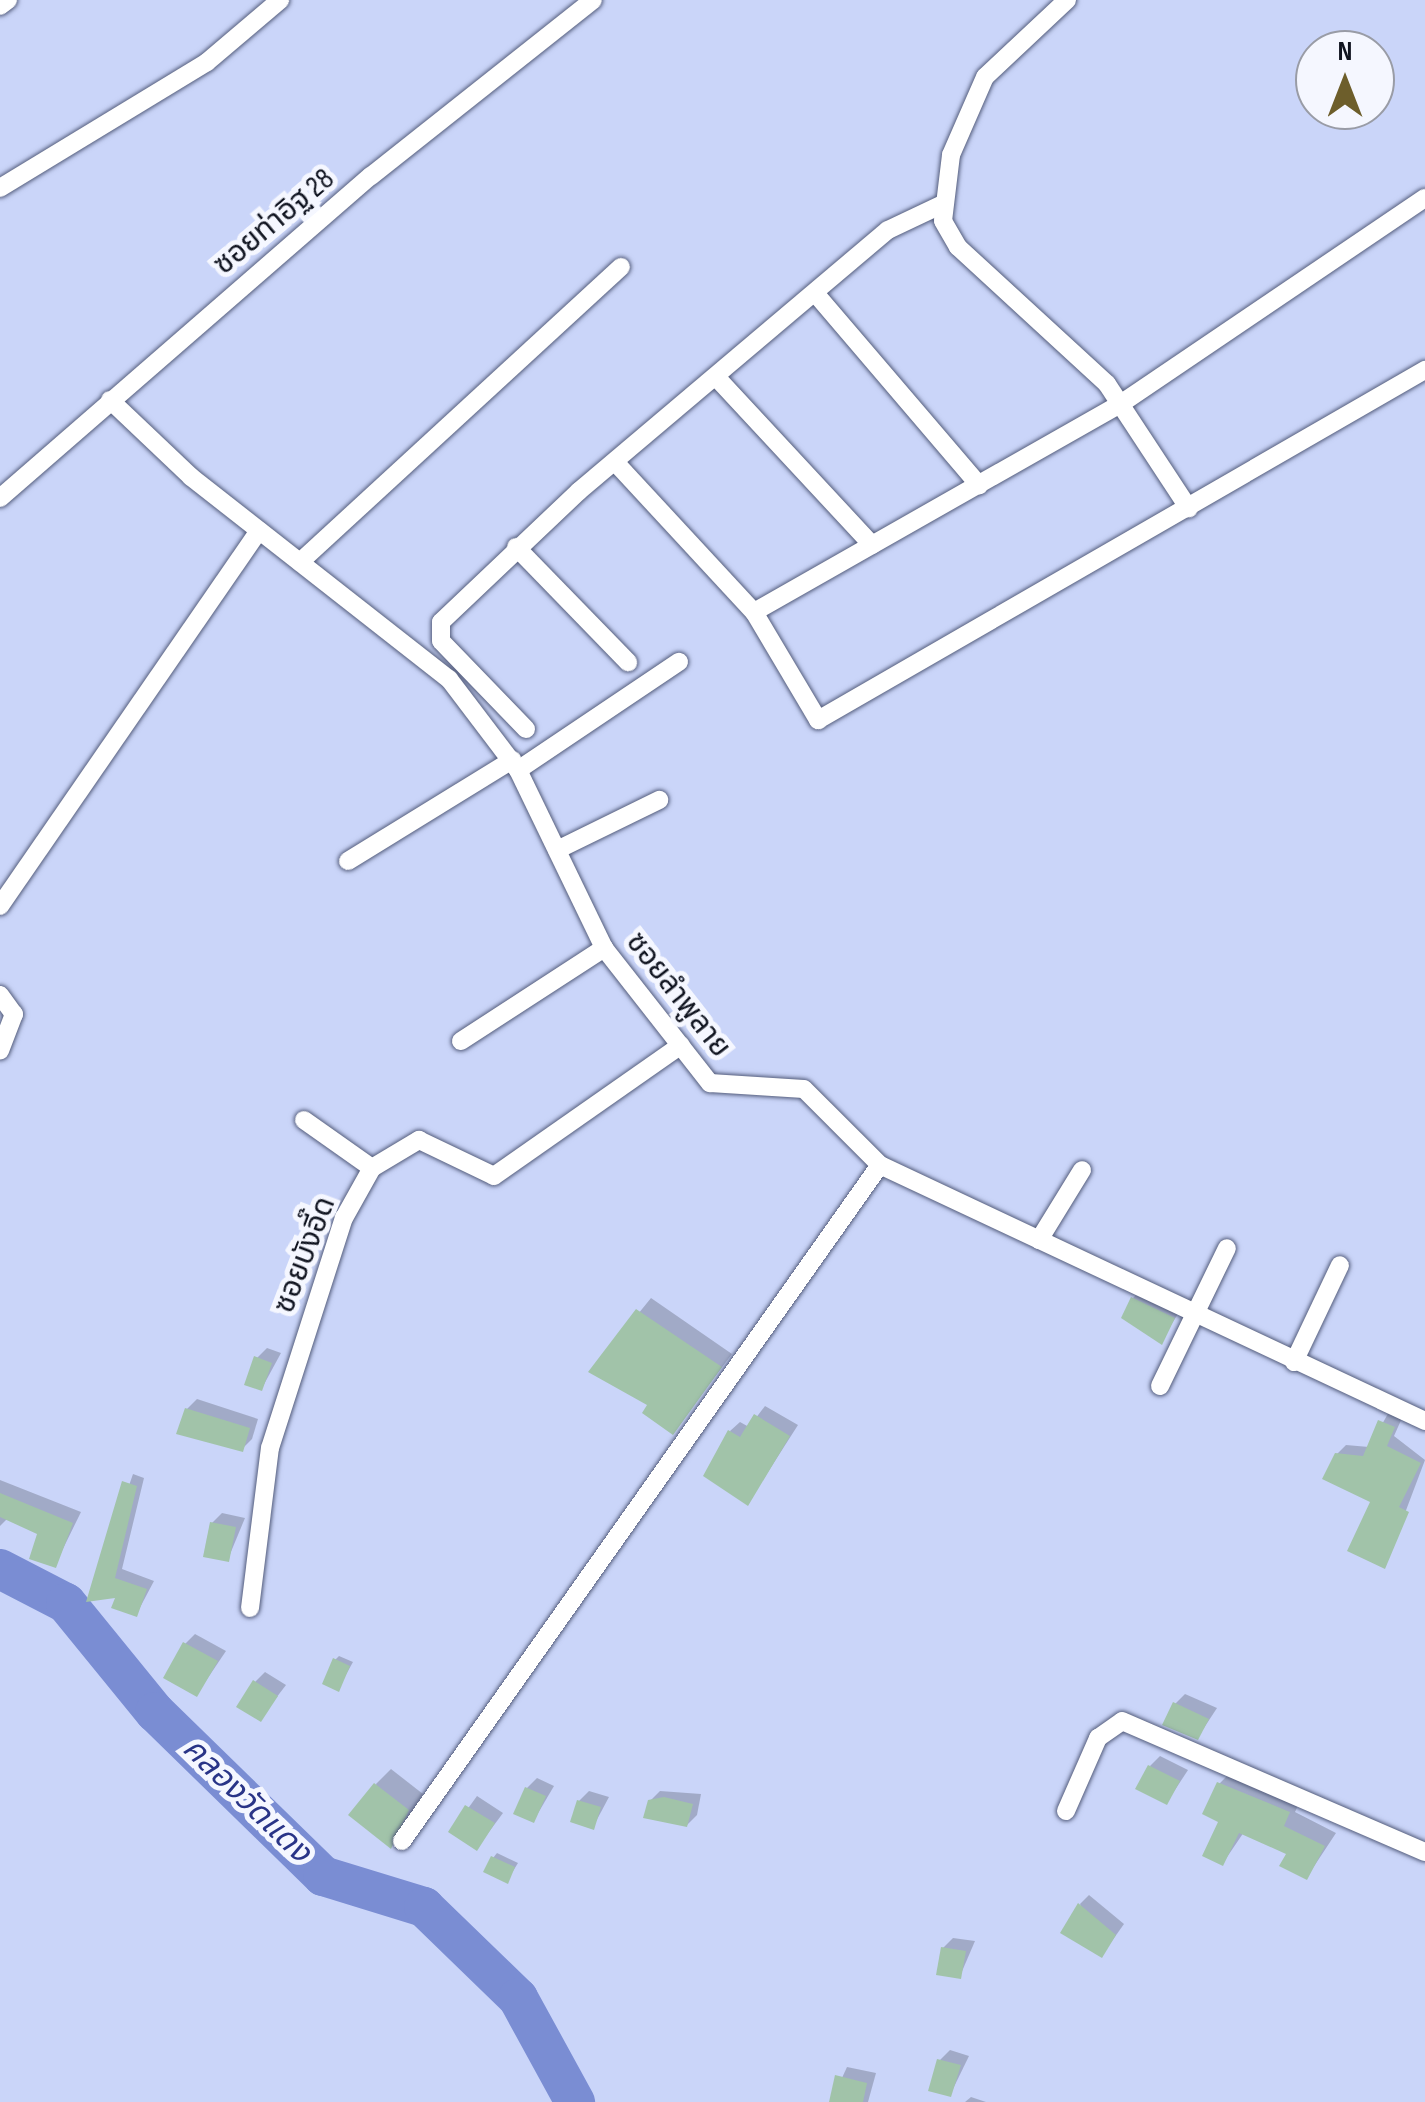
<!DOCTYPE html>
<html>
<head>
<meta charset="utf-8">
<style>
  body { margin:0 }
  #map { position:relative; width:1425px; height:2102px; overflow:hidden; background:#cad5f9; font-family:"Sofia Sans Condensed","Noto Sans Thai",sans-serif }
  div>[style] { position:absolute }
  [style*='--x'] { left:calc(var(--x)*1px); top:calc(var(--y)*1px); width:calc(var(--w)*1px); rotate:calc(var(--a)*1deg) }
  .shadow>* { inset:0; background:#0003 }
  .river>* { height:40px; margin:-20px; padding:0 20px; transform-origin:20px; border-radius:20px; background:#7a8dd3 }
  .building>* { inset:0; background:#a1c3a9 }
  .roads { filter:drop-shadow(0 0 2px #545d7c) drop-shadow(0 0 2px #545d7c) }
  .minor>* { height:18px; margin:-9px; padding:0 9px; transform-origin:9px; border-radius:9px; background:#fff }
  span { translate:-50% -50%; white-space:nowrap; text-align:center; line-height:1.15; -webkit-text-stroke:10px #f5f7ff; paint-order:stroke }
  .street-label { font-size:30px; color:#101420 }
  .water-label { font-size:32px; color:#293487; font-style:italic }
  .north { position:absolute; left:1295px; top:30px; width:100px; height:100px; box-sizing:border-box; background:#f5f7ff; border:2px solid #999ca6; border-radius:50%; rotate:0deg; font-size:28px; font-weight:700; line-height:40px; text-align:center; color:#101420 }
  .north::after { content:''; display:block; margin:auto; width:35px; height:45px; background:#6d5e2b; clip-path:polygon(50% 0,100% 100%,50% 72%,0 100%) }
</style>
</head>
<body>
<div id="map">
  <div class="shadow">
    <i style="clip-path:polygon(1141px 1290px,1181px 1309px,1161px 1341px,1133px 1298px)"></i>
    <i style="clip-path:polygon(651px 1298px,732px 1354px,673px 1432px,651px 1404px,591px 1372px)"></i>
    <i style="clip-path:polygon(267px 1348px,281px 1353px,262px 1388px,257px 1358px)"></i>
    <i style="clip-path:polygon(197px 1399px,258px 1419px,252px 1439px,242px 1449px,187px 1409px)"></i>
    <i style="clip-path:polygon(765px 1406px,798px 1425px,748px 1503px,730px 1431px,740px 1422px,749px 1427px)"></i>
    <i style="clip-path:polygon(1389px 1412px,1402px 1418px,1394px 1436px,1425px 1460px,1385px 1566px,1373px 1501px,1337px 1454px,1346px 1445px,1369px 1447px)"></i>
    <i style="clip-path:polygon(133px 1474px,144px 1478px,122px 1569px,154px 1581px,136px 1615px,119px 1596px,89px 1601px)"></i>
    <i style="clip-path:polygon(0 1480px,81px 1512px,55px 1565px,40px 1533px,8px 1518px,0 1526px)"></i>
    <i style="clip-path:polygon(222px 1513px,245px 1518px,228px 1559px,212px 1523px)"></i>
    <i style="clip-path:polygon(195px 1634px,226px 1651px,197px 1694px,185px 1644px)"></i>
    <i style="clip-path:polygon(339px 1656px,353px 1662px,338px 1689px,335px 1660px)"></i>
    <i style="clip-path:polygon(265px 1672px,286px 1685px,260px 1719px,255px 1682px)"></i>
    <i style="clip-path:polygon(1185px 1694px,1217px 1708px,1198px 1737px,1175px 1704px)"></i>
    <i style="clip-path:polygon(1160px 1756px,1188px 1770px,1167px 1802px,1150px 1766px)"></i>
    <i style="clip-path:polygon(391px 1769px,423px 1794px,392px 1845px,376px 1784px)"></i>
    <i style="clip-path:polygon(1232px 1771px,1301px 1799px,1295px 1812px,1336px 1833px,1307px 1877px,1289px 1852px,1244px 1832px,1223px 1863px,1219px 1784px)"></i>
    <i style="clip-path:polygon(537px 1778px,554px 1786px,534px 1820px,527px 1788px)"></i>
    <i style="clip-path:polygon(589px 1791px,609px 1797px,593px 1827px,579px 1801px)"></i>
    <i style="clip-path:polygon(660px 1791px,701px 1794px,697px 1815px,687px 1825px,650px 1801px)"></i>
    <i style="clip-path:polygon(477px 1796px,503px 1813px,477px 1848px,451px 1832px)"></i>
    <i style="clip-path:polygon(497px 1853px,518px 1863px,507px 1881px,493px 1858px)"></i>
    <i style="clip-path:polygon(1089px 1895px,1124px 1924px,1102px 1955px,1080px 1904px)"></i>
    <i style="clip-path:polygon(953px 1938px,975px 1941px,960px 1976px,943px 1948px)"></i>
    <i style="clip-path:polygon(950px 2050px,969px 2056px,950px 2095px,940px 2060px)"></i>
    <i style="clip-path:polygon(847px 2067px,876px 2073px,868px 2102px,831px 2102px)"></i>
    <i style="clip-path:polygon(971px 2097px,986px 2102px,965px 2102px)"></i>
  </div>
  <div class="river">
    <i style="--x:0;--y:1569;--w:74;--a:27.3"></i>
    <i style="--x:66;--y:1603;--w:141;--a:50.8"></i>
    <i style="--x:155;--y:1712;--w:235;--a:44.3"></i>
    <i style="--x:323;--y:1876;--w:106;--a:17.1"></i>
    <i style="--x:424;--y:1907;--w:131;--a:44.1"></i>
    <i style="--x:518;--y:1998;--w:119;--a:61.3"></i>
  </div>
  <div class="building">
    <i style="clip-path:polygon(1131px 1297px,1175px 1318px,1162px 1345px,1121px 1318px)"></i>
    <i style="clip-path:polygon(636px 1309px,722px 1367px,673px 1435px,642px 1413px,647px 1405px,588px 1372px)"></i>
    <i style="clip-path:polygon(254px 1356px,272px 1363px,262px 1391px,244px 1385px)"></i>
    <i style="clip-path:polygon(185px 1408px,250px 1428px,243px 1452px,176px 1434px)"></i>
    <i style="clip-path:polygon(754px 1414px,790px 1436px,748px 1506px,703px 1476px,728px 1430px,740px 1437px)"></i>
    <i style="clip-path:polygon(1378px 1420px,1395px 1427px,1387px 1446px,1421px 1463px,1399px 1507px,1409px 1512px,1385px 1569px,1347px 1551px,1370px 1502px,1322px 1479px,1335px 1453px,1363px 1456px)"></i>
    <i style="clip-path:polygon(122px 1481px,137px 1486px,115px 1578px,147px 1589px,137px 1617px,111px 1608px,115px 1598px,86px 1602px)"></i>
    <i style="clip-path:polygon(0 1493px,73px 1523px,56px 1568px,29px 1559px,37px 1534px,0 1517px)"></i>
    <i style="clip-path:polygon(210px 1522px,236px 1527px,229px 1562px,203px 1557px)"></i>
    <i style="clip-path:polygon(183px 1642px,218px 1661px,197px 1697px,163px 1678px)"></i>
    <i style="clip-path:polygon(333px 1658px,350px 1666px,339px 1692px,322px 1684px)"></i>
    <i style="clip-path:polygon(253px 1680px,278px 1696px,261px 1722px,236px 1707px)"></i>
    <i style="clip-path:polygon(1173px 1702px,1209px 1719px,1198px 1740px,1162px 1725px)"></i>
    <i style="clip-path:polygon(1148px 1765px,1180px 1781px,1167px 1805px,1135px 1789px)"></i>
    <i style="clip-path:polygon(1217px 1782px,1290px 1812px,1284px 1826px,1325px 1846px,1307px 1880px,1279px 1866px,1286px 1854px,1239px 1833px,1223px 1866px,1202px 1856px,1218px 1822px,1202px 1814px)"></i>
    <i style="clip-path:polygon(374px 1783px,409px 1810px,391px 1849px,348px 1815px)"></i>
    <i style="clip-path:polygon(525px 1787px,546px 1796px,534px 1823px,513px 1814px)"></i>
    <i style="clip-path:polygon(664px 1797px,693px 1804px,687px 1827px,643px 1818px,648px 1800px)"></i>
    <i style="clip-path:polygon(577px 1800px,601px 1807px,594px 1830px,570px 1822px)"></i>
    <i style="clip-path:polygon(465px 1805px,495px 1823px,477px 1851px,448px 1832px)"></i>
    <i style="clip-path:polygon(491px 1856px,515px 1867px,508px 1884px,483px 1872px)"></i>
    <i style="clip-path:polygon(1078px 1903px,1116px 1935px,1102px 1958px,1060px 1933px)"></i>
    <i style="clip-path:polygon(941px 1947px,966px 1951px,961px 1979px,936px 1975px)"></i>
    <i style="clip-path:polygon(937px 2059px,961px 2065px,951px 2097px,928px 2091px)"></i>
    <i style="clip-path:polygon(835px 2075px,867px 2083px,863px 2102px,829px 2102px)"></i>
  </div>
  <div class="roads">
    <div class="minor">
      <i style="--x:1067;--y:0;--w:112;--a:136.8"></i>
      <i style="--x:985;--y:77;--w:85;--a:113.6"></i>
      <i style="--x:951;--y:155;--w:66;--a:96.9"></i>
      <i style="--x:943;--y:221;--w:30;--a:60"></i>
      <i style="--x:958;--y:247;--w:202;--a:42.6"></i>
      <i style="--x:1107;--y:384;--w:149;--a:56.7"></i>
      <i style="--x:0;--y:6;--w:10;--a:-37"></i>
      <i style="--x:0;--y:188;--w:242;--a:-31.3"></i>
      <i style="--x:207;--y:62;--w:96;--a:-40.3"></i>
      <i style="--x:815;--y:293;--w:253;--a:49.5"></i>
      <i style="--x:717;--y:378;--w:228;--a:47.1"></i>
      <i style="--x:110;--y:400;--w:112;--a:43.5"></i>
      <i style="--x:191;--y:477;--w:328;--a:38.1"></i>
      <i style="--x:449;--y:679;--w:114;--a:52.8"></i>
      <i style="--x:518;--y:770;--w:198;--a:64.2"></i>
      <i style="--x:604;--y:948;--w:172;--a:51.9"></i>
      <i style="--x:710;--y:1083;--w:94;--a:3.7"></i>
      <i style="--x:804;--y:1089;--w:107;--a:45"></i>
      <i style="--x:880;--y:1165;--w:602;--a:25.16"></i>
      <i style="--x:615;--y:462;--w:205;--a:47.2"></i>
      <i style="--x:754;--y:612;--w:126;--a:59.3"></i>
      <i style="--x:818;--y:720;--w:701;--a:-29.97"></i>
      <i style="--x:0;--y:498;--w:491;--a:-41"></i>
      <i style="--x:371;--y:176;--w:283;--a:-38.4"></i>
      <i style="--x:516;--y:547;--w:161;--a:45.8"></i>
      <i style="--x:300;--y:562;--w:436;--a:-42.6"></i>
      <i style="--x:754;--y:612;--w:423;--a:-29.6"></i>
      <i style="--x:1122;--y:403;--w:366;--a:-34.1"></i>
      <i style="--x:526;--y:729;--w:122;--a:-134"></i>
      <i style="--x:441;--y:641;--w:19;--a:-90"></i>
      <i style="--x:441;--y:622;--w:190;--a:-43.5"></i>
      <i style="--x:579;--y:491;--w:404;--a:-40.2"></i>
      <i style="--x:888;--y:230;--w:59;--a:-25.3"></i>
      <i style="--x:518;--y:770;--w:194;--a:-33.9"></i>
      <i style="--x:557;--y:850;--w:114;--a:-26.1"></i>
      <i style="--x:348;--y:861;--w:193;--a:-31.6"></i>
      <i style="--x:0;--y:906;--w:456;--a:-55.4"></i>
      <i style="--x:0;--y:995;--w:24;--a:54"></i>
      <i style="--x:14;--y:1014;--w:39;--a:111"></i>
      <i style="--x:461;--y:1041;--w:171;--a:-33"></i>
      <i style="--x:304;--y:1120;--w:83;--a:35.2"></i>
      <i style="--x:1039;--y:1240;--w:82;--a:-58.4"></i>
      <i style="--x:1294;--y:1362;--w:107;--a:-64.6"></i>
      <i style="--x:1160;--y:1386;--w:153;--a:-64.1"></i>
      <i style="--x:250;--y:1608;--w:161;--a:-82.9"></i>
      <i style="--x:270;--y:1448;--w:242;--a:-72.2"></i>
      <i style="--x:344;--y:1218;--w:57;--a:-60.8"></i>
      <i style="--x:372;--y:1168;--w:55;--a:-30.8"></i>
      <i style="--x:419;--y:1140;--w:83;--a:25.6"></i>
      <i style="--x:494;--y:1176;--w:228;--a:-35"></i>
      <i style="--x:1066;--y:1811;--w:80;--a:-66.3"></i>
      <i style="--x:1098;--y:1738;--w:29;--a:-35"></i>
      <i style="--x:1122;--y:1721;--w:330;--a:23.4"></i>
      <i style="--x:402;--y:1841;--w:828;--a:-54.74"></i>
    </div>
  </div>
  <div class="street-label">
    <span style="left:274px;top:222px;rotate:-40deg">ซอยท่าอิฐ 28</span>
    <span style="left:678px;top:995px;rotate:52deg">ซอยลำพูลาย</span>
    <span style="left:305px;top:1255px;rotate:-69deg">ซอยบังอี๊ด</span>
  </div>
  <div class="water-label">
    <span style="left:246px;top:1801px;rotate:44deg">คลองวัดแดง</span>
  </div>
  <div class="north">N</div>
</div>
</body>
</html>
